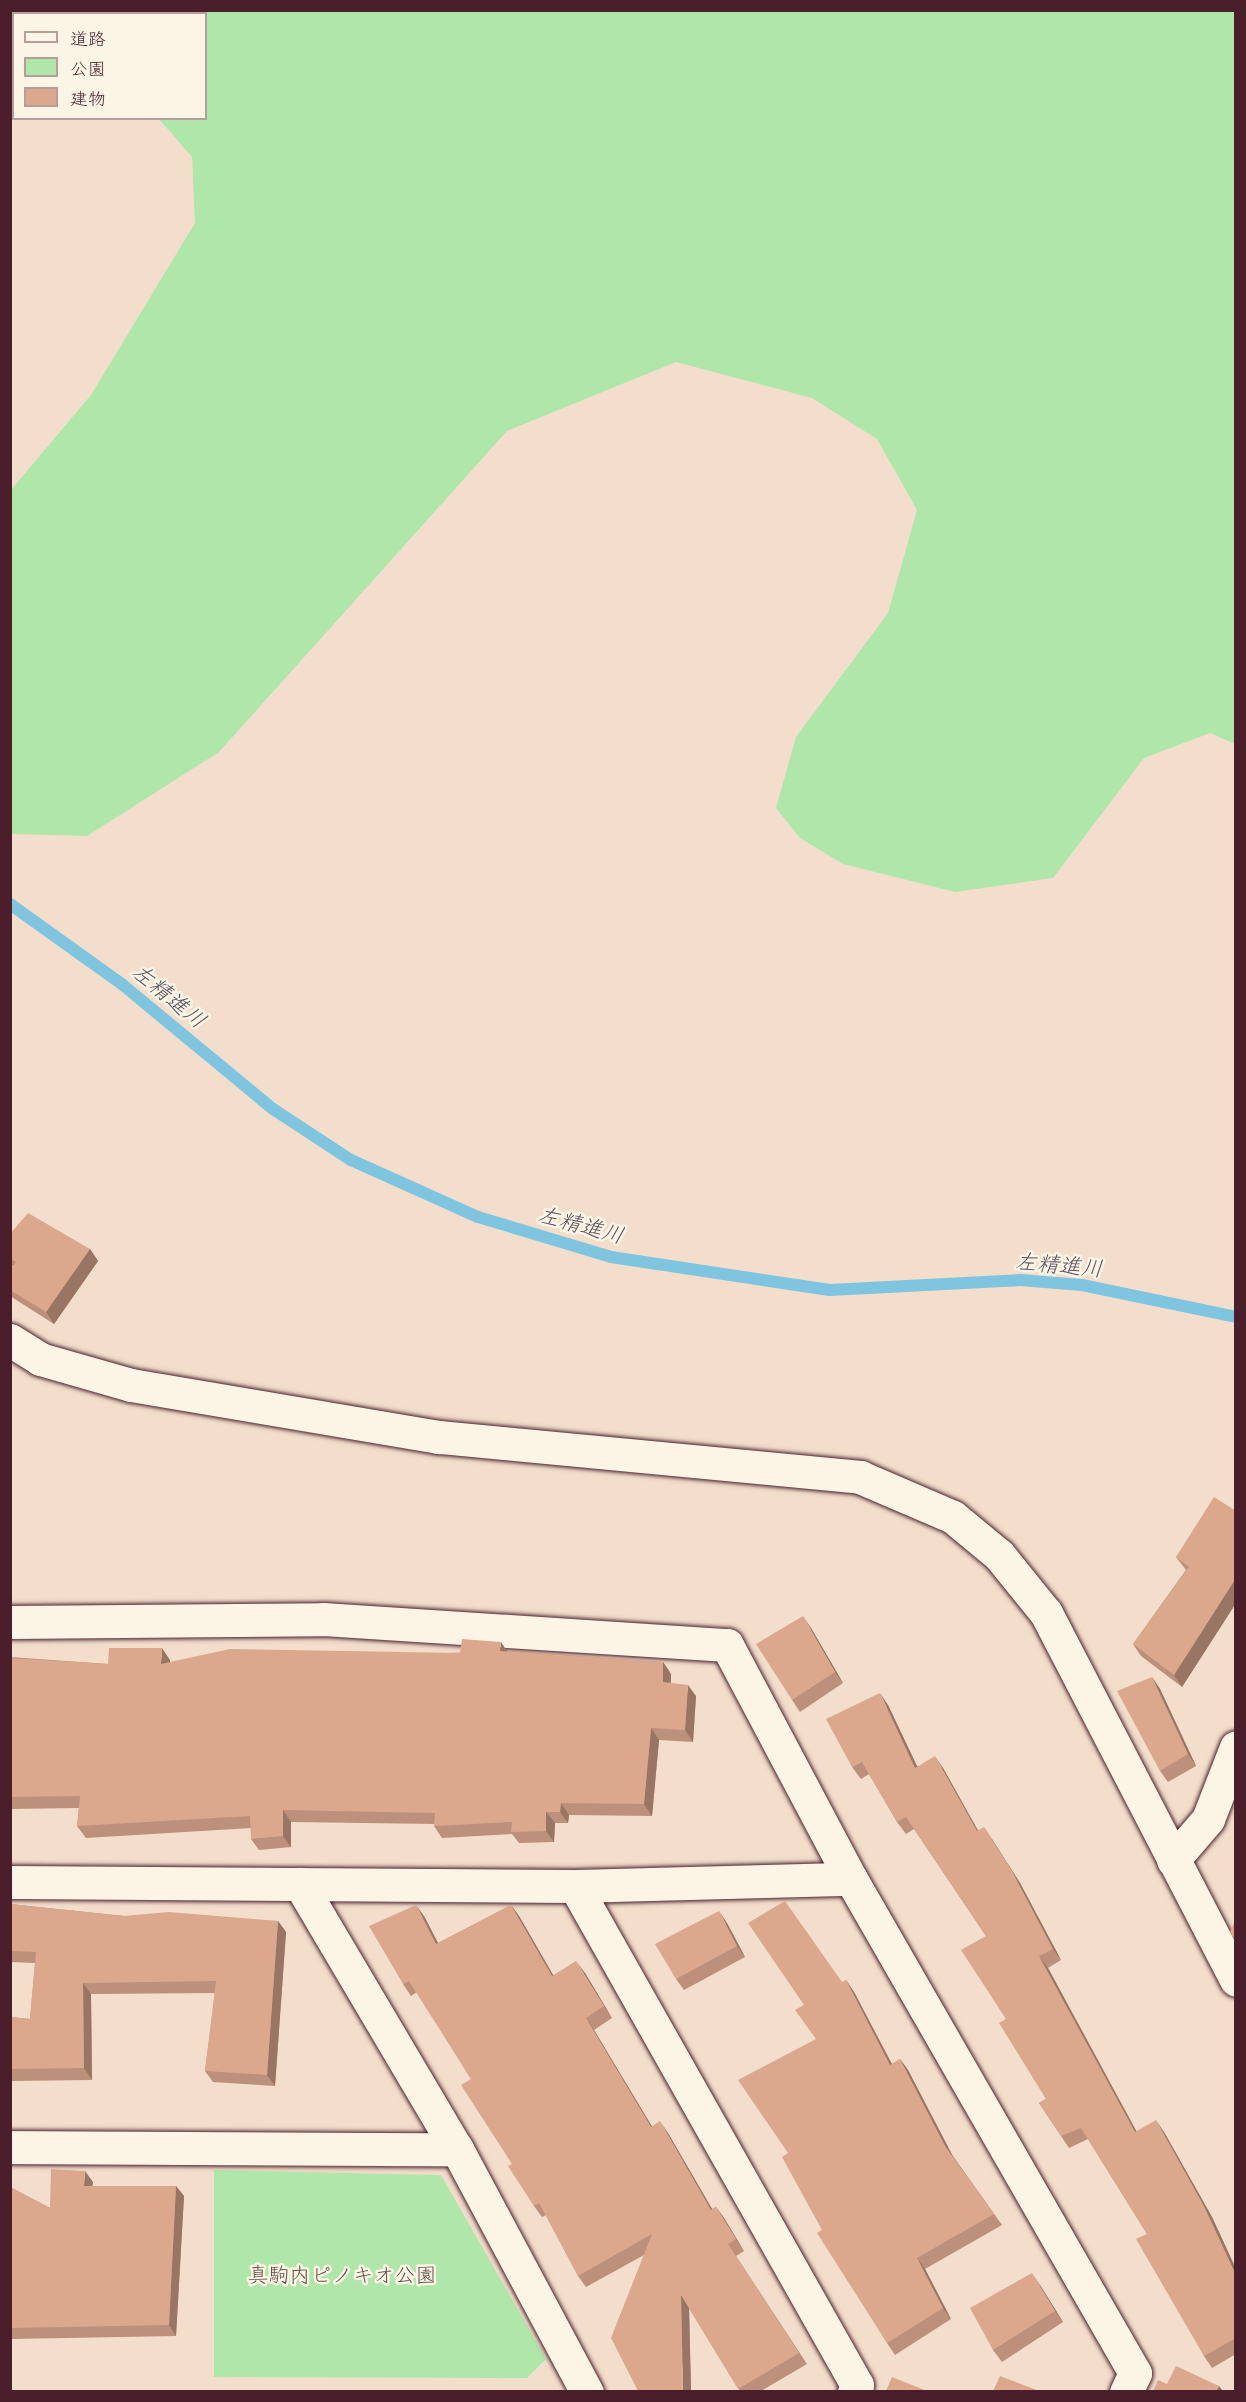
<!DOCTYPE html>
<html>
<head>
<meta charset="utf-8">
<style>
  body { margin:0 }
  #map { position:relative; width:1246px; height:2402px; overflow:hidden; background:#f2decb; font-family:Itim,"Klee One",sans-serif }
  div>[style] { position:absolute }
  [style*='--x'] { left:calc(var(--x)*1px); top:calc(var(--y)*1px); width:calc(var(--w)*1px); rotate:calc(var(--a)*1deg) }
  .green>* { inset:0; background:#afe7ab }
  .stream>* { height:12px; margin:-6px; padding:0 6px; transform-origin:6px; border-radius:6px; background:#7fc5e0 }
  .roads { filter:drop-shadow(0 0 2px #4a1f2b) drop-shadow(0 0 2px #4a1f2b) }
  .street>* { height:33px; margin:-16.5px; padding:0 16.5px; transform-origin:16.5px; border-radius:16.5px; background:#fcf5e5 }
  .wall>* { inset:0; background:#bc907a }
  .shaded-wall>* { inset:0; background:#997663 }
  .building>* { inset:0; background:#dba88e }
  span { translate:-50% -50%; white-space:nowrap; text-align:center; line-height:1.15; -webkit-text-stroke:5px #fcf5e5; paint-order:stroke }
  .park-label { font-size:21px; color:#63514b }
  .water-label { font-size:22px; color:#5a5161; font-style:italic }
  .frame { position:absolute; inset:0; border:12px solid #4a1f2b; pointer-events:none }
  .legend { position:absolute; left:12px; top:12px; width:195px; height:108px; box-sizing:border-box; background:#fcf5e5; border:2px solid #b59f9b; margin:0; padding:8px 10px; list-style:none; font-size:18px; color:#4a1f2b }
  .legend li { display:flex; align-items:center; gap:12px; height:30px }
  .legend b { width:30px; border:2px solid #b59f9b }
</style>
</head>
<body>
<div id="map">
  <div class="green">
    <i style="clip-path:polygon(33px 11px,1235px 11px,1235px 744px,1210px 733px,1144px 758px,1053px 878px,955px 892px,843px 864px,800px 838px,776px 808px,796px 737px,888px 613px,917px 510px,877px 439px,812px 398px,676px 362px,507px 431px,219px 752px,87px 836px,11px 834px,11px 490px,91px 395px,195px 223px,192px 157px,159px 119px,206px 118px,206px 14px)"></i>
    <i style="clip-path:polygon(214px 2170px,441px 2175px,546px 2359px,527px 2378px,214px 2377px)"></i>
  </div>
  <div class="stream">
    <i style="--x:10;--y:904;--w:139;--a:35.6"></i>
    <i style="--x:123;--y:985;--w:195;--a:39.6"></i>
    <i style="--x:273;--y:1109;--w:93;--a:33.2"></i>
    <i style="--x:351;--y:1160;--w:139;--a:24.2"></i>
    <i style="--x:478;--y:1217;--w:139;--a:16.7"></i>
    <i style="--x:611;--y:1257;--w:221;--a:8.6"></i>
    <i style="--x:830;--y:1290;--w:190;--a:-3"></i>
    <i style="--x:1020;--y:1280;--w:62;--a:4.6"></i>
    <i style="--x:1082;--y:1285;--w:157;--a:11.7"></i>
  </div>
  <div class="roads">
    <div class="street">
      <i style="--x:10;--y:1340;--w:36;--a:32"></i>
      <i style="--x:40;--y:1359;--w:95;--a:15.9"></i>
      <i style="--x:131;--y:1385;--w:312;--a:9.6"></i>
      <i style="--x:439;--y:1437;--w:423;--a:5.4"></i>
      <i style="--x:860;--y:1477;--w:101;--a:23.3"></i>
      <i style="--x:953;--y:1517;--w:60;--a:39.6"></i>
      <i style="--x:999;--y:1555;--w:75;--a:51"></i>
      <i style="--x:1046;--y:1613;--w:413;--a:62.6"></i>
      <i style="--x:10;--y:1622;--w:313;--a:-0.5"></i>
      <i style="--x:323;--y:1619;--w:405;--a:3.7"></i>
      <i style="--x:727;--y:1645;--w:265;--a:62.1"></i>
      <i style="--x:851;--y:1879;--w:570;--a:60.11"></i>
      <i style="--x:1135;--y:2373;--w:21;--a:115"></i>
      <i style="--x:1173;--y:1860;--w:54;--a:-49.5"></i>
      <i style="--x:1208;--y:1819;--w:77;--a:-68.7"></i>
      <i style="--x:10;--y:1882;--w:565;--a:0.41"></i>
      <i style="--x:575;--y:1886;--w:276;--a:-1.5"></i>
      <i style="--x:300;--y:1884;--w:308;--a:59.4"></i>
      <i style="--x:457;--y:2149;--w:276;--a:61.9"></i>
      <i style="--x:575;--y:1886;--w:573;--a:60.53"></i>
      <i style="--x:857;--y:2385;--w:8;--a:113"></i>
      <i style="--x:10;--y:2147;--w:447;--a:0.3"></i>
    </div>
  </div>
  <div class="wall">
    <i style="clip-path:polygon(10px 1234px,90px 1249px,98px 1261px,54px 1324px,10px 1296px,10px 1271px,13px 1266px,10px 1265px)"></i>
    <i style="clip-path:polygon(1236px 1511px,1236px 1603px,1182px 1687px,1141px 1656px,1133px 1644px,1186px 1570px,1176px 1557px)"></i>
    <i style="clip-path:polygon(811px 1628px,843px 1683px,800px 1712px,792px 1700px)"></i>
    <i style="clip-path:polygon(508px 1651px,663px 1662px,671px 1674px,671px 1683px,696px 1696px,693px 1742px,659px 1740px,652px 1816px,569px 1815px,568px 1823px,555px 1823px,554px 1842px,519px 1843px,512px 1834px,442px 1838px,434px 1826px,435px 1824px,291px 1822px,291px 1847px,259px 1850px,251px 1839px,251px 1828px,86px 1838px,77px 1826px,79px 1808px,10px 1809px,10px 1657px,108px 1664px,170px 1660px,170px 1662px)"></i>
    <i style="clip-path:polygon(1152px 1677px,1160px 1689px,1196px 1766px,1168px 1782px,1160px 1771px)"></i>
    <i style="clip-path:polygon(888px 1705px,917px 1766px,943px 1768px,978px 1831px,992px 1839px,1020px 1883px,1061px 1960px,1048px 1968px,1137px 2132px,1164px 2132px,1212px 2217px,1236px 2269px,1236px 2354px,1212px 2368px,1204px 2356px,1147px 2234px,1088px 2139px,1069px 2148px,1039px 2103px,1046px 2099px,1006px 2019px,986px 1936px,914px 1829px,906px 1834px,897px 1822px,869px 1774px,861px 1779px,852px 1767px)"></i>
    <i style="clip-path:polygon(10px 1904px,124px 1916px,278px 1921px,286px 1932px,275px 2086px,213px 2082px,205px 2071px,215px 1993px,91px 1994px,92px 2080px,10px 2081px,10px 2017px,30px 2019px,35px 1963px,10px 1962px)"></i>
    <i style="clip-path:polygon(511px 1905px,519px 1916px,553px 1975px,585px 1973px,612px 2018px,594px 2030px,651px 2126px,668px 2133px,712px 2209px,716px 2207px,724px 2218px,744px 2251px,736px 2256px,807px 2364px,761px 2391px,740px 2391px,689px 2308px,691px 2391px,644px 2255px,586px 2287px,578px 2276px,546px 2215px,542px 2217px,534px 2206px,471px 2079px,417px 1992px,411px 1996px,403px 1984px,424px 1916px,438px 1943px)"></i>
    <i style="clip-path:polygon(727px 1923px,745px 1957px,684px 1990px,676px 1979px)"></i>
    <i style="clip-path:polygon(846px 1980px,854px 1992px,892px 2064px,900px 2059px,908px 2070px,953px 2156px,1002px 2225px,925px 2269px,951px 2319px,895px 2355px,887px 2343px,822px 2230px,788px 2153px,816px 2039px)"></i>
    <i style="clip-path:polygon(93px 2182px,92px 2186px,176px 2186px,184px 2196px,176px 2336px,10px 2339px,10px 2187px,50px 2208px)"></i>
    <i style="clip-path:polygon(1040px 2285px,1063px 2322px,1002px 2362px,993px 2350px)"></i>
  </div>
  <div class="shaded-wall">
    <i style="clip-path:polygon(90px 1249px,98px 1261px,54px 1324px,46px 1312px)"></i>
    <i style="clip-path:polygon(1236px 1578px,1236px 1603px,1182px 1687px,1174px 1675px)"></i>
    <i style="clip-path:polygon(803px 1616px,811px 1628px,843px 1683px,835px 1672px)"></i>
    <i style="clip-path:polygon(501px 1642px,509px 1654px,500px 1651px)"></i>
    <i style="clip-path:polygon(162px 1648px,170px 1660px,169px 1676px,161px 1664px)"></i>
    <i style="clip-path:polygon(663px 1662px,671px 1674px,671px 1693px,663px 1682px)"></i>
    <i style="clip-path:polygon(1152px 1677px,1160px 1689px,1196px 1766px,1188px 1754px)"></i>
    <i style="clip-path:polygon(688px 1685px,696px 1696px,693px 1742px,685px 1730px)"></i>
    <i style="clip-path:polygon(880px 1693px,888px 1705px,923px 1779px,915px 1768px)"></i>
    <i style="clip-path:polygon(651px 1728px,659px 1740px,652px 1816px,644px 1804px)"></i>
    <i style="clip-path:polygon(935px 1756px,943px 1768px,985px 1843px,977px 1831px)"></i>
    <i style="clip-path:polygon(561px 1803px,569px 1815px,568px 1823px,560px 1812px)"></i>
    <i style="clip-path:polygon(283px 1810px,291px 1822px,291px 1847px,283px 1836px)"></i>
    <i style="clip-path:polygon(546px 1812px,555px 1823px,554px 1842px,546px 1831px)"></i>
    <i style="clip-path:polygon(984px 1827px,1020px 1883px,1061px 1960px,1053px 1949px)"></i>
    <i style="clip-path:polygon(416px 1905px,424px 1916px,444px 1955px,436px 1944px)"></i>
    <i style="clip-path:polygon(511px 1905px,519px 1916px,560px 1987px,552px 1976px)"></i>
    <i style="clip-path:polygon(719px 1911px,727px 1923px,745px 1957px,737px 1946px)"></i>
    <i style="clip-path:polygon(278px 1921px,286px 1932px,275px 2086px,267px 2075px)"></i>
    <i style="clip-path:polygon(1039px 1956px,1048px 1968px,1143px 2144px,1135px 2132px)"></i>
    <i style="clip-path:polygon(576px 1961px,585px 1973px,612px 2018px,604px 2006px)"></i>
    <i style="clip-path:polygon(846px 1980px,854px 1992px,898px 2076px,890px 2065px)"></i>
    <i style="clip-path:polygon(83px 1983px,91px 1994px,92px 2080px,84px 2068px)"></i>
    <i style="clip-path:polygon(586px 2018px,594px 2030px,659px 2138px,651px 2127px)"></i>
    <i style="clip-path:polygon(900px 2059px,908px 2070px,953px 2157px,945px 2146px)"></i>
    <i style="clip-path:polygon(1156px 2120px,1164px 2132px,1212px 2217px,1236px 2269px,1236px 2275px)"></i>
    <i style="clip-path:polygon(660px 2121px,668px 2133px,719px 2221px,711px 2210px)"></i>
    <i style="clip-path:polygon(85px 2171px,93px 2182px,91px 2197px,84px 2186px)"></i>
    <i style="clip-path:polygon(176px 2186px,184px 2196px,176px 2336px,169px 2325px)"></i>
    <i style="clip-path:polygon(716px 2207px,724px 2218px,744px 2251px,736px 2239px)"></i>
    <i style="clip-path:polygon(917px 2258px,925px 2269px,951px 2319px,943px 2308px)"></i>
    <i style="clip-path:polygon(1032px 2273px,1040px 2285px,1063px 2322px,1055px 2311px)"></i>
    <i style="clip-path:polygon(681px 2295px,689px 2306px,691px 2391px,683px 2391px)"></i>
    <i style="clip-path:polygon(1219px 2386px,1223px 2391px,1216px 2391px)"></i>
  </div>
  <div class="building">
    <i style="clip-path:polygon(28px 1213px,90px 1249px,46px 1312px,10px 1290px,10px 1271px,16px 1262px,10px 1258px,10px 1234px)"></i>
    <i style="clip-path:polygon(1214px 1497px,1236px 1511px,1236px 1578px,1174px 1675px,1133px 1644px,1189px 1567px,1176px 1557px)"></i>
    <i style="clip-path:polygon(803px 1616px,835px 1672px,792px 1700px,756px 1644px)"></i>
    <i style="clip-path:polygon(462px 1639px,501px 1642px,500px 1651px,663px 1662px,663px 1682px,688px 1685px,685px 1730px,651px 1728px,644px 1804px,561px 1803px,560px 1812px,546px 1812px,546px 1831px,511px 1832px,512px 1822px,434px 1826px,435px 1813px,283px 1810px,283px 1836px,251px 1839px,250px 1816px,77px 1826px,80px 1796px,10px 1797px,10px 1658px,108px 1664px,109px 1648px,162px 1648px,161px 1664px,230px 1649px,460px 1653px)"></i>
    <i style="clip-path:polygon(1152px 1677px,1188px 1754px,1160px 1771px,1117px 1691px)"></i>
    <i style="clip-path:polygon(880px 1693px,915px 1768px,935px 1756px,977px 1831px,984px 1827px,1012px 1871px,1053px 1949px,1039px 1956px,1135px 2132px,1156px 2120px,1204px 2206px,1236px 2275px,1236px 2338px,1204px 2356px,1136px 2239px,1147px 2234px,1081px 2128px,1061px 2136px,1039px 2103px,1046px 2099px,999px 2023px,1006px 2019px,961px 1950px,986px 1936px,906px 1817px,897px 1822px,862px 1762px,852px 1767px,826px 1719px)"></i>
    <i style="clip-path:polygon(785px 1901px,842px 1982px,846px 1980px,890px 2065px,900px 2059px,945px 2146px,994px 2214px,917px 2258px,943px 2308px,887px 2343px,817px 2233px,822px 2230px,782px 2157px,788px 2153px,738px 2080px,816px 2039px,795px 2010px,804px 2005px,748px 1923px)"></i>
    <i style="clip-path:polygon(10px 1904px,124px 1916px,169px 1912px,278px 1921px,267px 2075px,205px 2071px,216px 1981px,83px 1983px,84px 2068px,10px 2069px,10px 2017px,30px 2019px,36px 1952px,10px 1951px)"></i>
    <i style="clip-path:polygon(416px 1905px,436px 1944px,511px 1905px,552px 1976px,576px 1961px,604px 2006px,586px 2018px,651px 2127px,660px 2121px,711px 2210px,716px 2207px,736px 2239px,728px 2244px,799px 2353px,738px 2389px,681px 2295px,683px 2391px,638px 2391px,611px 2338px,652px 2234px,578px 2276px,539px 2203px,534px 2206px,508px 2166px,512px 2164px,461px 2085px,471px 2079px,409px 1981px,403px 1984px,369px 1926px)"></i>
    <i style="clip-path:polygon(719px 1911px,737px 1946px,676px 1979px,655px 1944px)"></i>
    <i style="clip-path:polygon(1236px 1918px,1236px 1942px,1230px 1932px)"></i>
    <i style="clip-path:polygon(51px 2169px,85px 2171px,84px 2186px,176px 2186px,169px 2325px,10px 2328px,10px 2187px,50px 2208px)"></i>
    <i style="clip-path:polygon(1032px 2273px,1055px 2311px,993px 2350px,970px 2308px)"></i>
    <i style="clip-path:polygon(1176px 2366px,1219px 2386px,1216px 2391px,1153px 2391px,1158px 2380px,1167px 2384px)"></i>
    <i style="clip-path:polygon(1000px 2376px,1039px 2391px,993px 2391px)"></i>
    <i style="clip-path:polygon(892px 2377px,927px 2391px,886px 2391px)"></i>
  </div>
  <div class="park-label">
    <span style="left:342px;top:2275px">真駒内ピノキオ公園</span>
  </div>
  <div class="water-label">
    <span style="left:169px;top:996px;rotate:39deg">左精進川</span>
    <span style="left:581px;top:1225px;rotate:15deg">左精進川</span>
    <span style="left:1059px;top:1265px;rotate:5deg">左精進川</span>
  </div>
  <div class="frame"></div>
  <ul class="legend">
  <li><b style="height:8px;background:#fcf5e5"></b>道路</li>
  <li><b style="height:16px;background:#afe7ab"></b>公園</li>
  <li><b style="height:16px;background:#dba88e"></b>建物</li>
  </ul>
</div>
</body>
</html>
